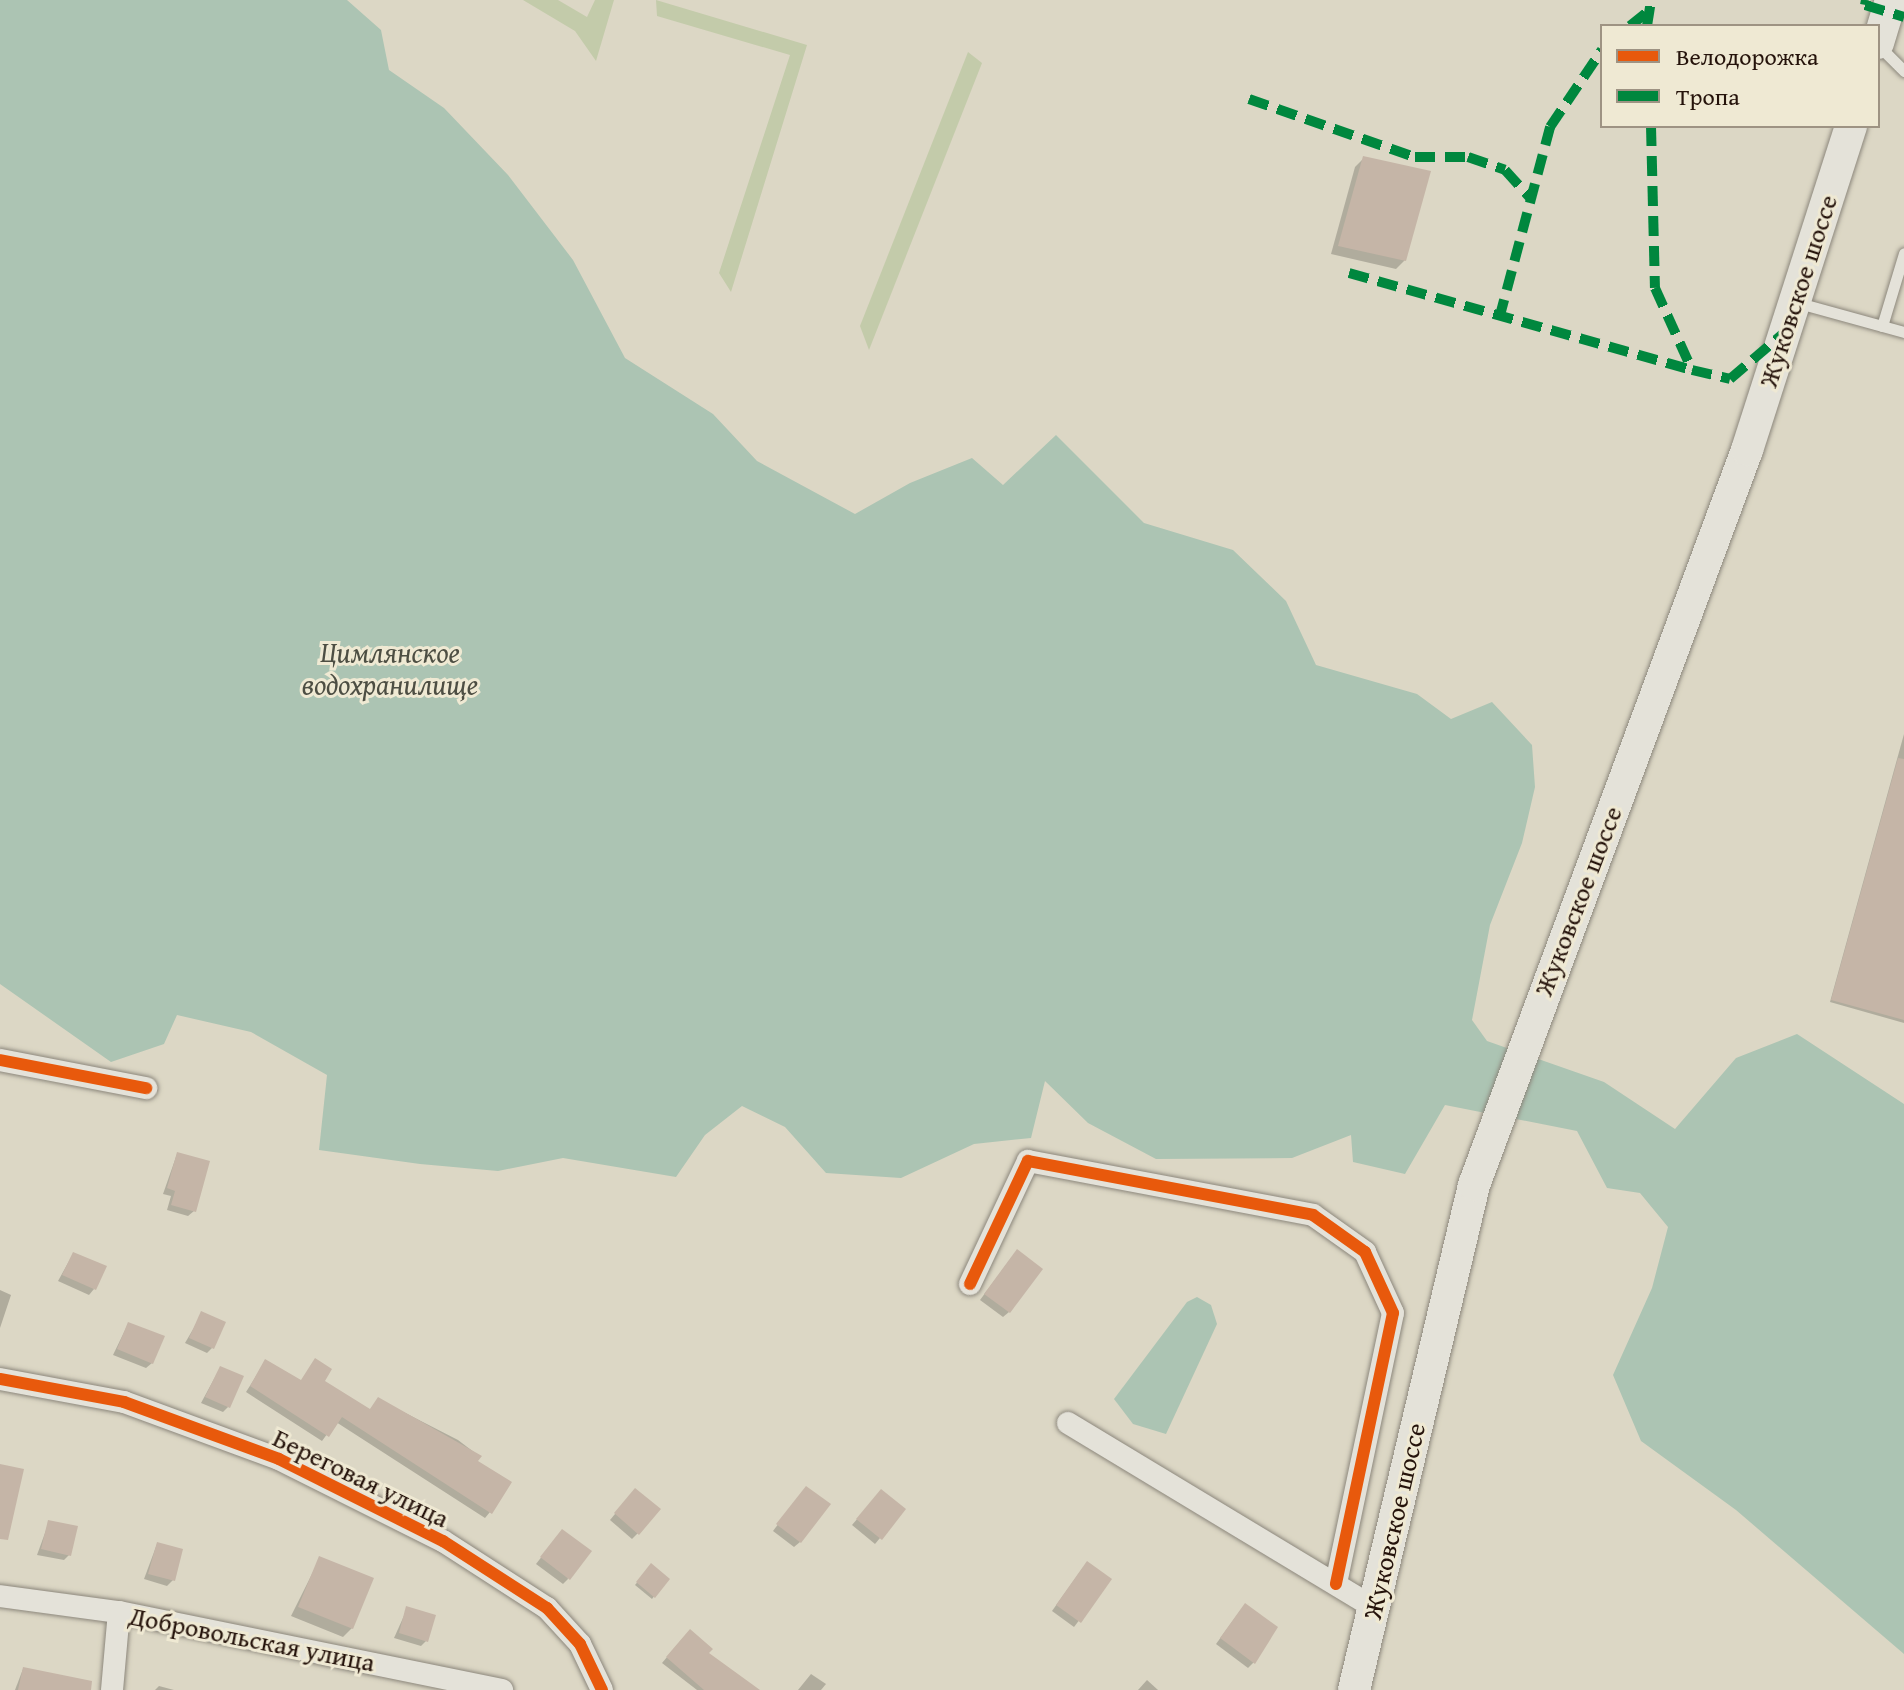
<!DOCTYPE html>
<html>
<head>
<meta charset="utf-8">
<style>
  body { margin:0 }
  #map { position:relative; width:1904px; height:1690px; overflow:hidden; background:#dcd7c5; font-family:"Gentium Book Plus",serif }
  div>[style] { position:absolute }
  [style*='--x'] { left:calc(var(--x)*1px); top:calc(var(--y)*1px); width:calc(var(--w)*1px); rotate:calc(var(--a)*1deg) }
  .green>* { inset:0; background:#c3cbaa }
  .water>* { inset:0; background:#acc4b3 }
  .shadow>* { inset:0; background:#0003 }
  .building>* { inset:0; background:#c5b5a7 }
  .roads { filter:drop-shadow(0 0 2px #8c877c) drop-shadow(0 0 2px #8c877c) }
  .lane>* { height:11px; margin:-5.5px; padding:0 5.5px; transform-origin:5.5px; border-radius:5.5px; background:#e4e2d9 }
  .street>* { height:22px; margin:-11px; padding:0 11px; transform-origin:11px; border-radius:11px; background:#e4e2d9 }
  .secondary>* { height:32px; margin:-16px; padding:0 16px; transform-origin:16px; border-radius:16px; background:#e4e2d9 }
  .quiet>* { height:10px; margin-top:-5px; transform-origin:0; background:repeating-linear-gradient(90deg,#00873e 0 20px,transparent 0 30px) }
  .cycleway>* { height:12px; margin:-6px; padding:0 6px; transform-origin:6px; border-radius:6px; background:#e8590c }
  span { translate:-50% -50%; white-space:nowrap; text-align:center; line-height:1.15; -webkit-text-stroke:6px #efe9d3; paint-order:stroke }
  .street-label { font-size:26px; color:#25130b }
  .water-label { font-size:28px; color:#4d4e43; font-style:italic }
  .legend { position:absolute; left:1600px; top:24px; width:280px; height:104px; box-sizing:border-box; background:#efe9d3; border:2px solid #9e9383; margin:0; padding:10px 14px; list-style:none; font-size:24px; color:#25130b }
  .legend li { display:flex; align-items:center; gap:16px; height:40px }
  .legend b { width:40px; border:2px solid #9e9383 }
</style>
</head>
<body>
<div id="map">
  <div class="green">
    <i style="clip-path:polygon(523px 0,558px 0,587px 17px,595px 0,614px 0,596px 61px,575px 31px)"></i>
    <i style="clip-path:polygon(656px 0,807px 45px,731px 292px,719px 273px,790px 55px,657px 16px)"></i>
    <i style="clip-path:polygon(968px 52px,982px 63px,869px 350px,860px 326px)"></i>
  </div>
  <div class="water">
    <i style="clip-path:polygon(0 0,347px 0,381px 30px,389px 70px,444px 108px,508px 175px,573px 260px,625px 358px,713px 414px,757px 461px,855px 514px,910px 483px,972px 458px,1003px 485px,1056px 435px,1144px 523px,1233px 550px,1286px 601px,1316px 665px,1417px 694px,1451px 719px,1492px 702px,1532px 745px,1535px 787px,1522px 843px,1490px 925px,1472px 1020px,1487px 1041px,1604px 1082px,1675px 1129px,1736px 1058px,1797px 1034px,1904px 1104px,1904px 1654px,1736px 1510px,1641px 1441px,1613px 1375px,1652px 1288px,1668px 1227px,1640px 1193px,1607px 1188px,1577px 1131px,1445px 1105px,1405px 1174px,1353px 1162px,1351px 1135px,1292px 1158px,1156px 1159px,1088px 1123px,1045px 1081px,1031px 1138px,974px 1144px,901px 1178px,826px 1173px,785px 1127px,742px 1106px,705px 1135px,676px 1177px,563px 1158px,498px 1171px,420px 1164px,319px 1150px,327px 1075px,251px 1032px,177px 1015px,164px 1044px,111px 1062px,0 984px)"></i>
    <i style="clip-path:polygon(1197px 1297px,1211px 1305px,1217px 1324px,1166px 1434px,1133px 1424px,1114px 1399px,1187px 1302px)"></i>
  </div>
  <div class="shadow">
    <i style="clip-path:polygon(1364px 158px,1405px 260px,1396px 269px,1331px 254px,1355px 167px)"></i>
    <i style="clip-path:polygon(1904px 734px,1904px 1023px,1830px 1002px)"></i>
    <i style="clip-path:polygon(177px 1154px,194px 1211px,188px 1216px,167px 1210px,171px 1196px,163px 1194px)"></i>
    <i style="clip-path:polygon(73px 1254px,94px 1289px,89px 1295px,58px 1281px)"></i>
    <i style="clip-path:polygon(1012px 1257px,1009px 1312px,1003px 1317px,980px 1300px)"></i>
    <i style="clip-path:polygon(0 1290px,11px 1295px,0 1328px)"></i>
    <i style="clip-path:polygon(202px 1314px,212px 1348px,207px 1353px,185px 1343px)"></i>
    <i style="clip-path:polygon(128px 1324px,152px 1363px,146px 1368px,113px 1355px)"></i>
    <i style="clip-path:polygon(265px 1362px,300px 1381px,322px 1381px,369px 1411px,378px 1399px,458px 1440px,479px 1456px,476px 1461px,490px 1512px,485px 1518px,336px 1422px,322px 1441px,246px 1392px)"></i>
    <i style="clip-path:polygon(220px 1368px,228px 1407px,223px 1412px,201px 1403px)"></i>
    <i style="clip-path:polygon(801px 1494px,800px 1542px,794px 1547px,773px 1531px)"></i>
    <i style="clip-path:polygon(630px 1496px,638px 1533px,632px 1539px,610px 1520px)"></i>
    <i style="clip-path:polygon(876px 1497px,880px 1538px,875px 1544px,852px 1525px)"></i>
    <i style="clip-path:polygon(49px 1522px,69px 1555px,64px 1560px,37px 1555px)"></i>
    <i style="clip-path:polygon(557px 1537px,568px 1579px,563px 1584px,536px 1564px)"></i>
    <i style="clip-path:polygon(157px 1544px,173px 1580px,167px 1586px,144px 1579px)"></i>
    <i style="clip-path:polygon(320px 1558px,352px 1628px,343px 1637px,291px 1616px)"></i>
    <i style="clip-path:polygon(651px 1566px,667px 1579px,652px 1599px,635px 1585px)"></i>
    <i style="clip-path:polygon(1082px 1569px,1110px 1580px,1074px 1627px,1052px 1611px)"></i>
    <i style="clip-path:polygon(407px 1609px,426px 1641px,421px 1646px,394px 1638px)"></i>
    <i style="clip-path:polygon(1240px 1611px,1254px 1662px,1248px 1668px,1216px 1644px)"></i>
    <i style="clip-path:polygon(684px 1637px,706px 1653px,743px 1690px,697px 1690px,662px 1663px)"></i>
    <i style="clip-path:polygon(23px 1669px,57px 1690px,15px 1690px)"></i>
    <i style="clip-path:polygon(811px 1674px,826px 1684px,821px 1690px,798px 1690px)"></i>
    <i style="clip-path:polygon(1147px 1680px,1158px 1690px,1138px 1690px)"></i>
    <i style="clip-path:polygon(159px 1686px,174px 1690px,155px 1690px)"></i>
  </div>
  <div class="building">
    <i style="clip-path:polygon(1363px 156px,1431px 171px,1406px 261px,1338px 246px)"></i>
    <i style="clip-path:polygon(1898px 758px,1904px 759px,1904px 1020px,1831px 1000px)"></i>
    <i style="clip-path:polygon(177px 1152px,210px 1161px,196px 1212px,171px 1205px,175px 1191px,167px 1188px)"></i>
    <i style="clip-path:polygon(1017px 1249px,1043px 1269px,1010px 1313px,984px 1294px)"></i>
    <i style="clip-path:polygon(73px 1252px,107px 1266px,96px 1290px,62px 1275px)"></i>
    <i style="clip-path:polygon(201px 1311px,226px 1322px,214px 1349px,189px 1338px)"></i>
    <i style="clip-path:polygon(128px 1322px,165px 1336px,153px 1364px,117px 1349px)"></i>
    <i style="clip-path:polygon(315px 1358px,332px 1369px,325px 1381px,370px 1409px,378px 1397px,482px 1456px,478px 1461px,512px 1482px,492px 1514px,342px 1417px,329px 1437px,250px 1386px,265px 1359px,301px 1380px)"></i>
    <i style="clip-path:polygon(220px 1366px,244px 1376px,230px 1408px,205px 1397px)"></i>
    <i style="clip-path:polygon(0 1464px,24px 1469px,8px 1540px,0 1539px)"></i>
    <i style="clip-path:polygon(806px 1486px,831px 1504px,801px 1543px,776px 1524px)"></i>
    <i style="clip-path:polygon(635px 1488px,661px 1509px,639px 1535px,614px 1513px)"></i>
    <i style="clip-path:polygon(881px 1489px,906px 1509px,882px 1540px,856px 1519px)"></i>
    <i style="clip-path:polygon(48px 1520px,78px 1526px,71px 1556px,41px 1549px)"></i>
    <i style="clip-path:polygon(562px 1529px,592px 1551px,570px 1580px,540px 1557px)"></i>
    <i style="clip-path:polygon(157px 1542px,183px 1549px,175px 1581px,148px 1574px)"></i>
    <i style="clip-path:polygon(319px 1556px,374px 1578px,353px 1629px,298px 1607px)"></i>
    <i style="clip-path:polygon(1087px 1561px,1112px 1579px,1081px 1623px,1056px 1605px)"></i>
    <i style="clip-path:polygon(651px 1563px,670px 1579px,655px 1598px,636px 1582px)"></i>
    <i style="clip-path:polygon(1245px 1603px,1278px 1627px,1255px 1664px,1220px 1638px)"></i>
    <i style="clip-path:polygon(406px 1606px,436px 1615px,428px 1642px,399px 1633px)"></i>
    <i style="clip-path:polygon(690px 1629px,713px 1649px,709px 1653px,760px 1690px,704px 1690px,666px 1657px)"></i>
    <i style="clip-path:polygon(23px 1667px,92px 1681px,91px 1690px,18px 1690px)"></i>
  </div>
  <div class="roads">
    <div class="lane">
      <i style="--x:1878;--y:45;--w:37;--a:45"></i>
      <i style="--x:1795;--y:302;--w:113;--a:15.4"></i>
      <i style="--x:1882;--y:326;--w:76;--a:-73.2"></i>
    </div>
    <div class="street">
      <i style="--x:0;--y:1060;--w:149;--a:10.9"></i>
      <i style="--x:970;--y:1284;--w:136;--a:-64.8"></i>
      <i style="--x:1028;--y:1161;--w:290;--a:10.7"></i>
      <i style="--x:1313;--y:1215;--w:64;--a:35.4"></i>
      <i style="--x:1365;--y:1252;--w:67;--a:65.3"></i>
      <i style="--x:1393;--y:1313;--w:277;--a:101.9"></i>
      <i style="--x:0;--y:1379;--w:126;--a:10.5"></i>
      <i style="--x:124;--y:1402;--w:165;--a:20.2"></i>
      <i style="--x:279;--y:1459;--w:183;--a:26.6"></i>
      <i style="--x:443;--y:1541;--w:124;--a:32.8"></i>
      <i style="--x:547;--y:1608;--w:49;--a:47.5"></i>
      <i style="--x:580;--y:1644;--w:51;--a:64.4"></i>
      <i style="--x:1068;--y:1423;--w:356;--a:31.1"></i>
      <i style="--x:0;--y:1596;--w:120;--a:7.7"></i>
      <i style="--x:119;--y:1612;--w:391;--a:11.5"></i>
      <i style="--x:112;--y:1690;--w:78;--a:-84.9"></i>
    </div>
    <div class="secondary">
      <i style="--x:1878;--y:43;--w:45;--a:-73.2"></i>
      <i style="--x:1354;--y:1690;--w:519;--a:-76.63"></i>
      <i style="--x:1474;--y:1185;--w:784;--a:-69.62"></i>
      <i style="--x:1747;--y:450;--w:340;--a:-72.2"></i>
    </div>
  </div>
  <div class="quiet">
    <i style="--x:1866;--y:0;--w:5;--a:101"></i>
    <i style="--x:1865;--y:5;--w:41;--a:17.1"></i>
    <i style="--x:1630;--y:26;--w:22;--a:-39"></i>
    <i style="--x:1647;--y:26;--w:26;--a:-81"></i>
    <i style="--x:1249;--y:99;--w:176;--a:19.3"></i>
    <i style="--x:1415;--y:157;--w:53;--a:0"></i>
    <i style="--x:1468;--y:157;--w:39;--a:19"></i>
    <i style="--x:1505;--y:170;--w:39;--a:48"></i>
    <i style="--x:1651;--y:126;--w:162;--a:88.6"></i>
    <i style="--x:1655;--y:288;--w:90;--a:65.7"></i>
    <i style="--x:1692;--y:370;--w:39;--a:13"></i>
    <i style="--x:1730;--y:379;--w:72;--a:-40.5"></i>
    <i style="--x:1349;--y:273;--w:356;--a:15.8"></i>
    <i style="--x:1499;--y:319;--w:199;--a:-75.1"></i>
    <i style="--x:1550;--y:127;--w:93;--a:-56"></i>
  </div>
  <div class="cycleway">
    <i style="--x:0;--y:1060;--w:149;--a:10.9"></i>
    <i style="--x:970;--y:1284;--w:136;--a:-64.8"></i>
    <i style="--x:1028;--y:1161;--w:290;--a:10.7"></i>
    <i style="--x:1313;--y:1215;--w:64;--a:35.4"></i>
    <i style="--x:1365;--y:1252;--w:67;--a:65.3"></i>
    <i style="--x:1393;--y:1313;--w:277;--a:101.9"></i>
    <i style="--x:0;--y:1379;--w:126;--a:10.5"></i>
    <i style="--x:124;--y:1402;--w:165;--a:20.2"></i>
    <i style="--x:279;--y:1459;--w:183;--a:26.6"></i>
    <i style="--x:443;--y:1541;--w:124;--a:32.8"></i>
    <i style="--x:547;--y:1608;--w:49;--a:47.5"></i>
    <i style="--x:580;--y:1644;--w:51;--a:64.4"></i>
  </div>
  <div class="street-label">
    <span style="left:1798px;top:291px;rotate:-72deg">Жуковское шоссе</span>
    <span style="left:1578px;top:901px;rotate:-69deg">Жуковское шоссе</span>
    <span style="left:361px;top:1478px;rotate:26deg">Береговая улица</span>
    <span style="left:1394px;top:1521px;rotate:-77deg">Жуковское шоссе</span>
    <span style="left:252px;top:1639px;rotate:11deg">Добровольская улица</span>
  </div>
  <div class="water-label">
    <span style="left:390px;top:668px">Цимлянское<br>водохранилище</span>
  </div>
  <ul class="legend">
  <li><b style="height:10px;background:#e8590c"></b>Велодорожка</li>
  <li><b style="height:10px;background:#00873e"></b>Тропа</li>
  </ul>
</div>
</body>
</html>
